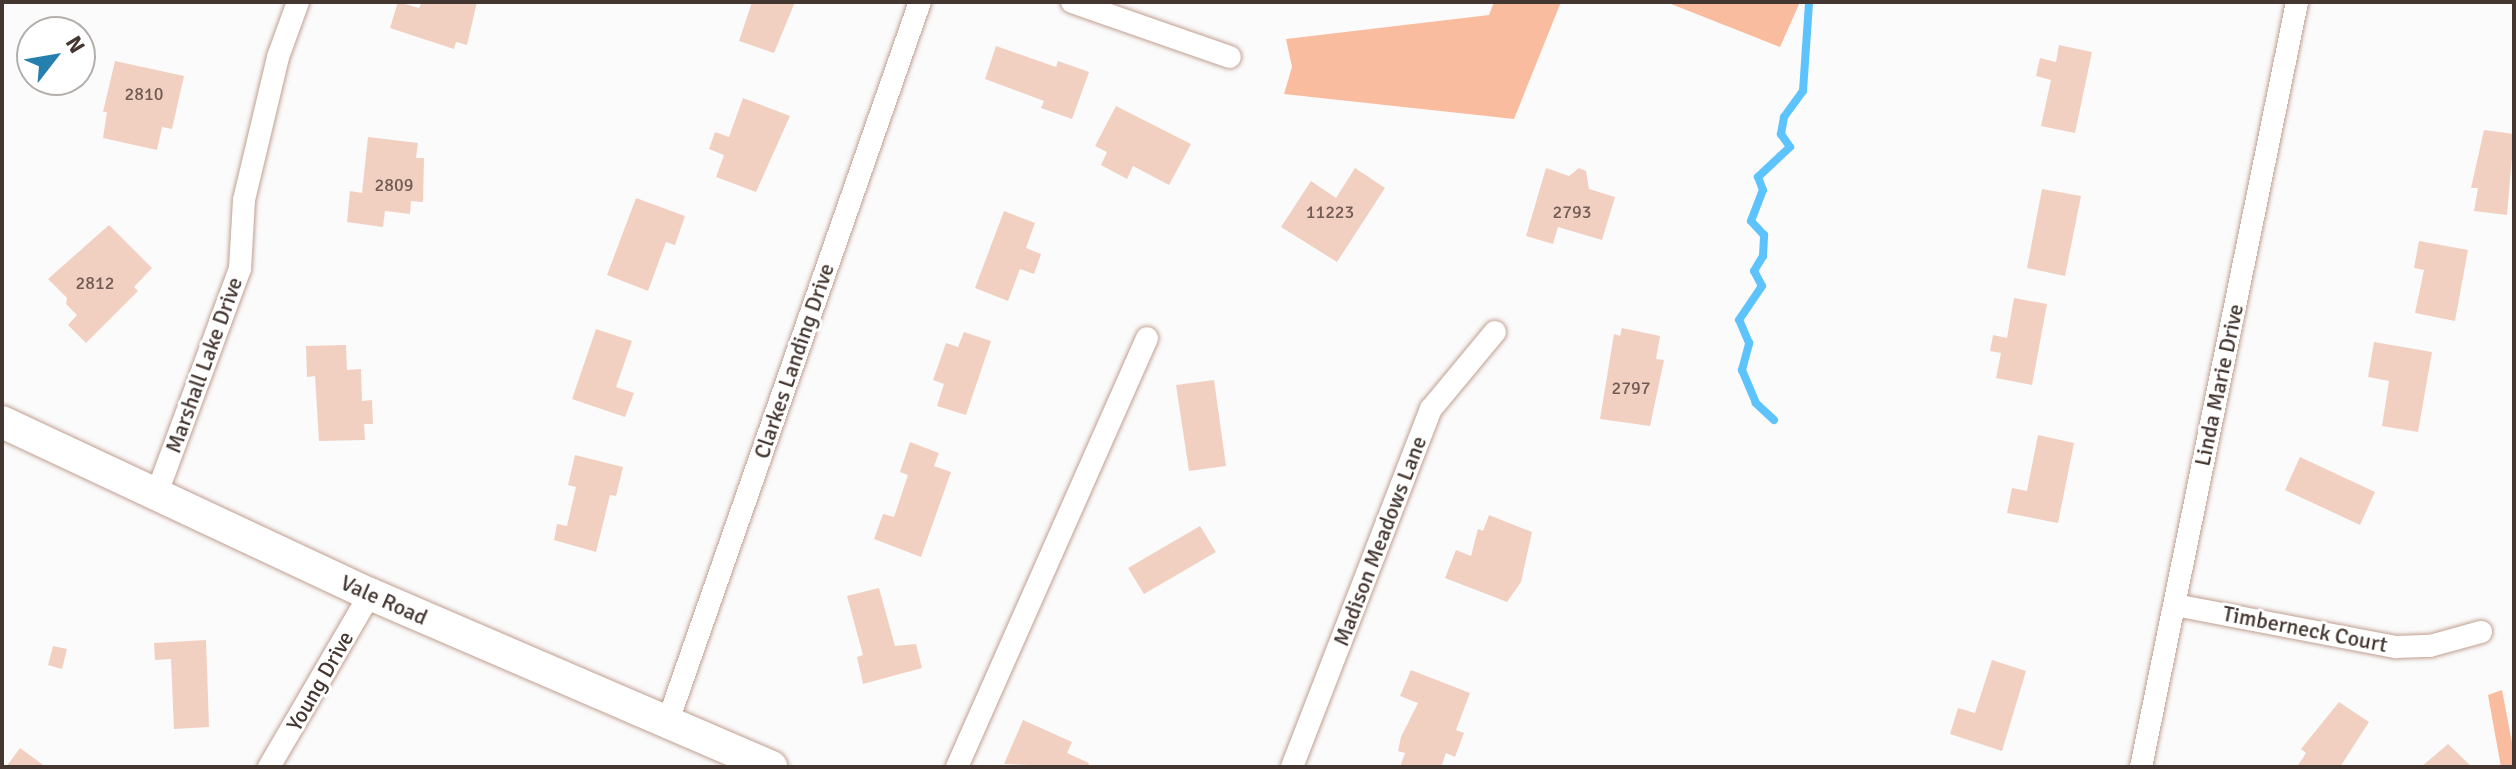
<!DOCTYPE html>
<html>
<head>
<meta charset="utf-8">
<style>
  body { margin:0 }
  #map { position:relative; width:2516px; height:769px; overflow:hidden; background:#fbfbfb; font-family:Signika,sans-serif }
  div>[style] { position:absolute }
  [style*='--x'] { left:calc(var(--x)*1px); top:calc(var(--y)*1px); width:calc(var(--w)*1px); rotate:calc(var(--a)*1deg) }
  .green>* { inset:0; background:#fabc9f }
  .stream>* { height:8px; margin:-4px; padding:0 4px; transform-origin:4px; border-radius:4px; background:#5dc3fd }
  .building>* { inset:0; background:#f2d0c1 }
  .roads { filter:drop-shadow(0 0 2px #c09f91) drop-shadow(0 0 2px #c09f91) }
  .minor>* { height:22px; margin:-11px; padding:0 11px; transform-origin:11px; border-radius:11px; background:#fff }
  .secondary>* { height:32px; margin:-16px; padding:0 16px; transform-origin:16px; border-radius:16px; background:#fff }
  span { translate:-50% -50%; white-space:nowrap; text-align:center; line-height:1.15; -webkit-text-stroke:6px #fff; paint-order:stroke }
  .number-label { font-size:18px; color:#705c54 }
  .number-label span { -webkit-text-stroke-width:0 }
  .street-label { font-size:22px; color:#443630 }
  .frame { position:absolute; inset:0; border:4px solid #443630; pointer-events:none }
  .north { position:absolute; left:16px; top:16px; width:80px; height:80px; box-sizing:border-box; background:#fff; border:2px solid #b4afac; border-radius:50%; rotate:59deg; font-size:22px; font-weight:700; line-height:32px; text-align:center; color:#443630 }
  .north::after { content:''; display:block; margin:auto; width:28px; height:36px; background:#2680ae; clip-path:polygon(50% 0,100% 100%,50% 72%,0 100%) }
</style>
</head>
<body>
<div id="map">
  <div class="green">
    <i style="clip-path:polygon(1494px 2px,1561px 2px,1514px 119px,1284px 94px,1292px 67px,1286px 39px,1489px 15px)"></i>
    <i style="clip-path:polygon(1666px 2px,1800px 2px,1780px 47px)"></i>
    <i style="clip-path:polygon(2502px 690px,2514px 753px,2514px 767px,2501px 767px,2488px 695px)"></i>
  </div>
  <div class="stream">
    <i style="--x:1774;--y:420;--w:25;--a:-137"></i>
    <i style="--x:1756;--y:403;--w:36;--a:-113"></i>
    <i style="--x:1742;--y:370;--w:28;--a:-75"></i>
    <i style="--x:1749;--y:343;--w:25;--a:-113"></i>
    <i style="--x:1739;--y:320;--w:41;--a:-55.9"></i>
    <i style="--x:1762;--y:286;--w:17;--a:-118"></i>
    <i style="--x:1754;--y:271;--w:17;--a:-59"></i>
    <i style="--x:1763;--y:256;--w:21;--a:-87"></i>
    <i style="--x:1764;--y:235;--w:19;--a:-133"></i>
    <i style="--x:1751;--y:221;--w:33;--a:-69"></i>
    <i style="--x:1763;--y:190;--w:14;--a:-111"></i>
    <i style="--x:1758;--y:177;--w:44;--a:-43.2"></i>
    <i style="--x:1790;--y:147;--w:16;--a:-125"></i>
    <i style="--x:1781;--y:134;--w:17;--a:-80"></i>
    <i style="--x:1784;--y:117;--w:32;--a:-54"></i>
    <i style="--x:1803;--y:91;--w:89;--a:-86.1"></i>
  </div>
  <div class="building">
    <i style="clip-path:polygon(398px 2px,419px 8px,422px 2px,477px 2px,467px 45px,456px 42px,454px 49px,390px 28px)"></i>
    <i style="clip-path:polygon(752px 2px,795px 2px,774px 53px,739px 41px)"></i>
    <i style="clip-path:polygon(2059px 45px,2092px 52px,2075px 133px,2041px 126px,2051px 80px,2036px 76px,2040px 58px,2056px 62px)"></i>
    <i style="clip-path:polygon(996px 46px,1056px 67px,1058px 61px,1089px 72px,1072px 119px,1041px 108px,1044px 101px,985px 79px)"></i>
    <i style="clip-path:polygon(115px 61px,184px 76px,172px 129px,162px 127px,157px 150px,103px 138px,107px 112px,103px 112px)"></i>
    <i style="clip-path:polygon(743px 98px,790px 116px,756px 192px,716px 177px,724px 155px,709px 149px,715px 132px,729px 137px)"></i>
    <i style="clip-path:polygon(1116px 106px,1191px 144px,1169px 185px,1133px 166px,1127px 179px,1101px 165px,1107px 152px,1095px 146px)"></i>
    <i style="clip-path:polygon(2484px 130px,2514px 134px,2507px 215px,2474px 211px,2478px 188px,2471px 188px)"></i>
    <i style="clip-path:polygon(368px 137px,418px 143px,416px 158px,424px 158px,423px 202px,411px 201px,410px 214px,385px 211px,383px 227px,347px 222px,350px 191px,362px 193px)"></i>
    <i style="clip-path:polygon(1355px 168px,1385px 188px,1337px 262px,1281px 227px,1311px 181px,1336px 198px)"></i>
    <i style="clip-path:polygon(1546px 168px,1569px 176px,1579px 168px,1586px 171px,1589px 189px,1615px 197px,1602px 240px,1558px 227px,1553px 244px,1526px 236px)"></i>
    <i style="clip-path:polygon(2042px 189px,2081px 196px,2065px 276px,2027px 268px)"></i>
    <i style="clip-path:polygon(636px 198px,685px 216px,675px 245px,666px 242px,648px 291px,607px 275px)"></i>
    <i style="clip-path:polygon(1004px 211px,1035px 223px,1026px 248px,1041px 254px,1034px 274px,1020px 269px,1008px 301px,975px 288px)"></i>
    <i style="clip-path:polygon(109px 225px,152px 268px,134px 287px,138px 291px,86px 343px,68px 325px,77px 315px,66px 304px,67px 298px,48px 279px)"></i>
    <i style="clip-path:polygon(2419px 241px,2468px 250px,2455px 321px,2415px 313px,2424px 270px,2414px 268px)"></i>
    <i style="clip-path:polygon(2014px 298px,2047px 304px,2032px 385px,1996px 378px,2001px 353px,1990px 351px,1993px 335px,2007px 338px)"></i>
    <i style="clip-path:polygon(1622px 328px,1660px 336px,1656px 359px,1664px 360px,1650px 426px,1600px 419px,1614px 334px,1620px 336px)"></i>
    <i style="clip-path:polygon(596px 329px,632px 341px,616px 387px,634px 393px,625px 417px,572px 399px)"></i>
    <i style="clip-path:polygon(964px 332px,991px 341px,966px 415px,937px 406px,944px 384px,933px 380px,946px 343px,958px 347px)"></i>
    <i style="clip-path:polygon(2374px 342px,2432px 352px,2418px 432px,2382px 426px,2389px 381px,2368px 377px)"></i>
    <i style="clip-path:polygon(346px 345px,347px 370px,361px 369px,362px 401px,372px 400px,373px 424px,364px 424px,365px 440px,319px 441px,315px 376px,307px 377px,306px 346px)"></i>
    <i style="clip-path:polygon(1214px 380px,1226px 466px,1189px 471px,1176px 385px)"></i>
    <i style="clip-path:polygon(2038px 435px,2074px 443px,2058px 523px,2007px 513px,2012px 488px,2027px 491px)"></i>
    <i style="clip-path:polygon(910px 442px,939px 453px,934px 466px,951px 472px,921px 557px,874px 539px,883px 514px,894px 517px,908px 475px,900px 472px)"></i>
    <i style="clip-path:polygon(575px 455px,623px 467px,616px 496px,610px 495px,596px 552px,554px 540px,557px 524px,567px 526px,576px 487px,568px 485px)"></i>
    <i style="clip-path:polygon(2300px 457px,2375px 492px,2360px 525px,2285px 490px)"></i>
    <i style="clip-path:polygon(1489px 515px,1532px 532px,1521px 582px,1507px 602px,1445px 578px,1456px 550px,1471px 556px,1478px 529px,1483px 531px)"></i>
    <i style="clip-path:polygon(1200px 526px,1216px 552px,1144px 594px,1128px 568px)"></i>
    <i style="clip-path:polygon(879px 588px,895px 646px,916px 644px,922px 668px,863px 684px,857px 657px,863px 655px,847px 596px)"></i>
    <i style="clip-path:polygon(206px 640px,209px 727px,174px 729px,171px 659px,155px 660px,154px 643px)"></i>
    <i style="clip-path:polygon(53px 646px,67px 649px,62px 669px,48px 665px)"></i>
    <i style="clip-path:polygon(1992px 660px,2026px 671px,2002px 751px,1950px 734px,1958px 708px,1975px 713px)"></i>
    <i style="clip-path:polygon(1411px 670px,1470px 693px,1456px 730px,1464px 733px,1455px 757px,1446px 753px,1441px 767px,1400px 767px,1405px 753px,1398px 751px,1401px 737px,1418px 703px,1400px 696px)"></i>
    <i style="clip-path:polygon(2339px 702px,2369px 722px,2340px 767px,2297px 767px,2306px 753px,2301px 749px)"></i>
    <i style="clip-path:polygon(1023px 720px,1072px 742px,1067px 753px,1089px 763px,1088px 767px,1004px 764px)"></i>
    <i style="clip-path:polygon(2448px 744px,2472px 767px,2421px 767px)"></i>
    <i style="clip-path:polygon(20px 748px,46px 767px,6px 767px)"></i>
  </div>
  <div class="roads">
    <div class="minor">
      <i style="--x:1072;--y:2;--w:167;--a:19.2"></i>
      <i style="--x:157;--y:493;--w:239;--a:-69.7"></i>
      <i style="--x:240;--y:269;--w:69;--a:-86.7"></i>
      <i style="--x:244;--y:200;--w:147;--a:-76.6"></i>
      <i style="--x:278;--y:57;--w:59;--a:-70"></i>
      <i style="--x:2175;--y:605;--w:225;--a:10.8"></i>
      <i style="--x:2396;--y:647;--w:34;--a:-2"></i>
      <i style="--x:2430;--y:646;--w:53;--a:-15.4"></i>
      <i style="--x:668;--y:721;--w:762;--a:-70.69"></i>
      <i style="--x:269;--y:767;--w:200;--a:-59.7"></i>
      <i style="--x:957;--y:767;--w:469;--a:-66.1"></i>
      <i style="--x:1292;--y:767;--w:384;--a:-68.8"></i>
      <i style="--x:1431;--y:409;--w:100;--a:-50.3"></i>
      <i style="--x:2141;--y:767;--w:781;--a:-78.47"></i>
    </div>
    <div class="secondary">
      <i style="--x:2;--y:422;--w:406;--a:25.1"></i>
      <i style="--x:370;--y:594;--w:437;--a:23.3"></i>
    </div>
  </div>
  <div class="number-label">
    <span style="left:144px;top:94px">2810</span>
    <span style="left:394px;top:185px">2809</span>
    <span style="left:1330px;top:212px">11223</span>
    <span style="left:1572px;top:212px">2793</span>
    <span style="left:95px;top:283px">2812</span>
    <span style="left:1631px;top:388px">2797</span>
  </div>
  <div class="street-label">
    <span style="left:794px;top:361px;rotate:-71deg">Clarkes Landing Drive</span>
    <span style="left:204px;top:365px;rotate:-70deg">Marshall Lake Drive</span>
    <span style="left:2219px;top:385px;rotate:-78deg">Linda Marie Drive</span>
    <span style="left:1380px;top:541px;rotate:-69deg">Madison Meadows Lane</span>
    <span style="left:384px;top:600px;rotate:24deg">Vale Road</span>
    <span style="left:2305px;top:629px;rotate:11deg">Timberneck Court</span>
    <span style="left:320px;top:681px;rotate:-60deg">Young Drive</span>
  </div>
  <div class="frame"></div>
  <div class="north">N</div>
</div>
</body>
</html>
